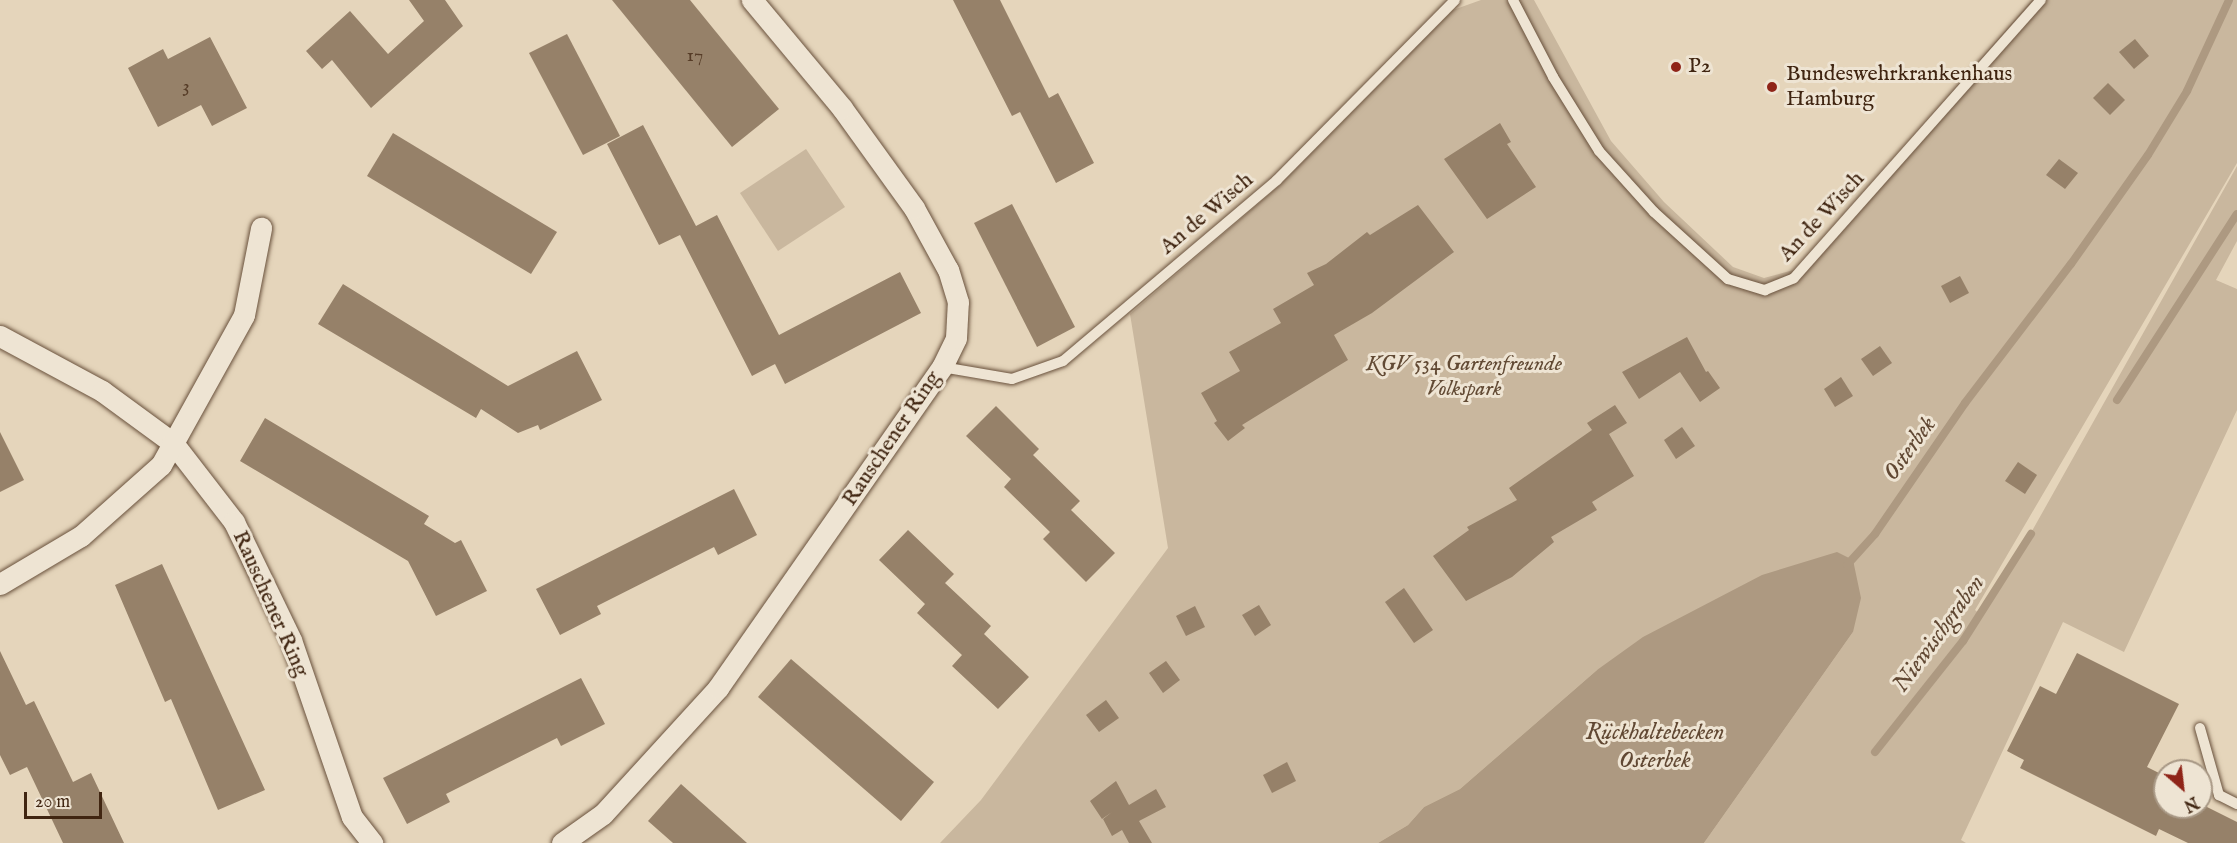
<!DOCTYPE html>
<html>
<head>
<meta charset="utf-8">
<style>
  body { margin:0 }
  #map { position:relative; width:2237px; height:843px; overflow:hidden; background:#e5d5bb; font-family:"IM FELL English",serif }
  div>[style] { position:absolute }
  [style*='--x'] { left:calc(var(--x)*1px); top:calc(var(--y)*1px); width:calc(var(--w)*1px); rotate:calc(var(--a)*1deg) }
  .green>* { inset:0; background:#c9b79e }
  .water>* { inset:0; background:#ad9981 }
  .stream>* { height:8px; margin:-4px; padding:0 4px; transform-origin:4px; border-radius:4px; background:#ad9981 }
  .building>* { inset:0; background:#968169 }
  .roads { filter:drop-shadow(0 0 2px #69513c) drop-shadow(0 0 2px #69513c) }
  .service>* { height:10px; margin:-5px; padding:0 5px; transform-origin:5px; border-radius:5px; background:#eee4d3 }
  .minor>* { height:21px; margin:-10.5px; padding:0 10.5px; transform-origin:10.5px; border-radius:10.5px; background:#eee4d3 }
  .dots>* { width:16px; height:16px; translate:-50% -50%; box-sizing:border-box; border:3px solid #eee4d3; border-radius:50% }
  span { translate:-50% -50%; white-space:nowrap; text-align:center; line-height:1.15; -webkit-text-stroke:6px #eee4d3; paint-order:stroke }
  .number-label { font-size:20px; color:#563c27 }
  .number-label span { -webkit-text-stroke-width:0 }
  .poi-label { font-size:22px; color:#402511 }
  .left { translate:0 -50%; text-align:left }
  .street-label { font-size:22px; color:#402511 }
  .park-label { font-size:22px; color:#624a34; font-style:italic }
  .water-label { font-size:24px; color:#614833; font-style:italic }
  .north { position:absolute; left:2153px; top:759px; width:60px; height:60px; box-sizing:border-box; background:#eee4d3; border:2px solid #a89885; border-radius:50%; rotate:152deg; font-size:16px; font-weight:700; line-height:24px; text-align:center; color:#402511 }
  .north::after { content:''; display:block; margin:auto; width:21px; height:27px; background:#8f2418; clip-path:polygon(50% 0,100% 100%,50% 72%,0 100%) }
  .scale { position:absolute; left:24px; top:792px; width:78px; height:27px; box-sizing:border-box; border:3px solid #402511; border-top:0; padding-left:8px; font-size:18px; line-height:21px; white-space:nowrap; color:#402511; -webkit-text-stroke:4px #eee4d3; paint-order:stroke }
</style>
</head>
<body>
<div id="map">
  <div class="green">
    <i style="clip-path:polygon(1481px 0,1534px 0,1611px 141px,1664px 202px,1733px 267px,1764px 278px,1797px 269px,2032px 0,2237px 0,2237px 163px,1975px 610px,1982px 616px,2000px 588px,2237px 166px,2237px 241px,2216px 280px,2237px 289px,2237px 410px,2124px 652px,2063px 622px,1961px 840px,1966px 843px,1704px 843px,1853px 632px,1597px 670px,1460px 789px,1424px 807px,1408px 825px,1378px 843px,940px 843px,981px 800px,1168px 548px,1130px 314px,1280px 185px,1453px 10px)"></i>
    <i style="clip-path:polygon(806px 149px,845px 207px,778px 251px,740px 193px)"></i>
  </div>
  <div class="water">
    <i style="clip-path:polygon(1837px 552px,1853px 560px,1861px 598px,1853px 632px,1704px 843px,1378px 843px,1408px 825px,1424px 807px,1460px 789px,1597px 670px,1643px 637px,1762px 575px)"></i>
  </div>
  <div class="stream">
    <i style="--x:2117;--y:400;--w:221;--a:-57.2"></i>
    <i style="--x:1847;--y:565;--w:42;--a:-47.9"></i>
    <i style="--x:1875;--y:534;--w:159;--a:-55.5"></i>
    <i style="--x:1965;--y:403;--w:175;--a:-52.7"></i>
    <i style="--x:2071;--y:264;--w:133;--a:-54.8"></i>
    <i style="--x:2148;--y:155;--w:75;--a:-58.6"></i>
    <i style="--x:2187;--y:91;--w:100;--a:-65.2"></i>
    <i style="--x:1875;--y:752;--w:142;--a:-51.6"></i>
    <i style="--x:1963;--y:641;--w:127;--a:-57.6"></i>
  </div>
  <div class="building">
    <i style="clip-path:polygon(409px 0,445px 0,463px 26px,371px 108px,332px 60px,322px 69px,306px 51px,350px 11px,388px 54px,424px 21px)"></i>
    <i style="clip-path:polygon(612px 0,690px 0,779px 109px,732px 147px)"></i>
    <i style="clip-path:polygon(953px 0,1000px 0,1049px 98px,1058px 93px,1094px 163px,1056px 183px,1020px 112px,1012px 116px)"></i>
    <i style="clip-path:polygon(567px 34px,620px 136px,583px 155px,529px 53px)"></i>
    <i style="clip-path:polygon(210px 37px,247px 108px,212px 126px,201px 105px,158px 127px,128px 68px,163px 49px,168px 59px)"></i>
    <i style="clip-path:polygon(2135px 39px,2149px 56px,2134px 69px,2119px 52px)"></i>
    <i style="clip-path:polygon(2108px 83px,2125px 100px,2110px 115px,2093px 98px)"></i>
    <i style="clip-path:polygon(1500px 123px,1511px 142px,1507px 144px,1536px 187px,1487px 219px,1444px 159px)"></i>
    <i style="clip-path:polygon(643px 125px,696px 226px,717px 215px,779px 335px,900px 272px,921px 313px,785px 384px,775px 364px,752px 376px,680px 235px,659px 245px,607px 144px)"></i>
    <i style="clip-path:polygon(393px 133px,557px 232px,531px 274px,367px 176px)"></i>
    <i style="clip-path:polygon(2059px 159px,2078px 173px,2065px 189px,2046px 175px)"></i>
    <i style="clip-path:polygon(1012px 204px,1075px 327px,1037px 347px,974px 223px)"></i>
    <i style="clip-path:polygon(1418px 205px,1454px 252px,1372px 313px,1334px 335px,1348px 360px,1242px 425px,1245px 428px,1228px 441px,1214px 423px,1217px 421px,1201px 393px,1240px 371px,1229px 352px,1281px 323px,1273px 309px,1314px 285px,1307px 273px,1326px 264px,1367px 232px,1370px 235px)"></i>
    <i style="clip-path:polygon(1960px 276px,1969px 293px,1950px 303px,1941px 286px)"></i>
    <i style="clip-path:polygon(343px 284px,508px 386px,577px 351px,602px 400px,540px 430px,538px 425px,518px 433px,481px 409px,476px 418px,318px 324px)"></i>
    <i style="clip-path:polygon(1687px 337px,1706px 372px,1708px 371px,1720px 388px,1700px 402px,1680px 372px,1639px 399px,1622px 372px)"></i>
    <i style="clip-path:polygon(1880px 346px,1892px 363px,1873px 376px,1861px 359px)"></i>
    <i style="clip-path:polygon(1841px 377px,1853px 396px,1835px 407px,1824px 389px)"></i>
    <i style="clip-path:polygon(1615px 405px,1627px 423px,1609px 434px,1634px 476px,1592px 502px,1597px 510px,1551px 537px,1554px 542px,1512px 577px,1466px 601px,1433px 556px,1469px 530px,1467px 527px,1517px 500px,1509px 488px,1592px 430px,1587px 423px)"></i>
    <i style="clip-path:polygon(996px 406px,1039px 449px,1033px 455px,1080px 501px,1071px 510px,1115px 553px,1086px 582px,1043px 539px,1050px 532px,1004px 487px,1011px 479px,966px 436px)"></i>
    <i style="clip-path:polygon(265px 418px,429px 516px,424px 524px,455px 543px,461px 540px,487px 591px,436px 616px,408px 561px,240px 461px)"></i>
    <i style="clip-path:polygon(1682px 427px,1695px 446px,1676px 459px,1664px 440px)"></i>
    <i style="clip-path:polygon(0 432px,24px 480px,0 492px)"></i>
    <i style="clip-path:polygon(2018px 462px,2037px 475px,2025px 494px,2005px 481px)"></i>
    <i style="clip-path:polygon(734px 489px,757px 535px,718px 555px,714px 547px,597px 606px,601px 614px,560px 635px,536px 589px)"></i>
    <i style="clip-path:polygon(908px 530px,954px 574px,945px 583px,991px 626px,984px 634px,1029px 677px,998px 709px,952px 666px,962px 655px,917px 613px,925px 604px,879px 560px)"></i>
    <i style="clip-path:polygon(162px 564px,265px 790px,218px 810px,171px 699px,165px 702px,115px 585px)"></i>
    <i style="clip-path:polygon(1404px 588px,1433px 630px,1414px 643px,1385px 602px)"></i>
    <i style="clip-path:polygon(1259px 605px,1271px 625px,1255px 636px,1242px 615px)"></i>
    <i style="clip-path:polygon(1195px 606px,1205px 627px,1186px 636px,1176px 616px)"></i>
    <i style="clip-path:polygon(0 651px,26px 705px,34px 701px,73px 782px,91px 773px,124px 843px,63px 843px,27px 767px,10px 775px,0 755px)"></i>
    <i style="clip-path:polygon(2077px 653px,2179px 704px,2147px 767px,2165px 776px,2165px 807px,2201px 807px,2201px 804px,2237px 822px,2237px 843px,2188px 843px,2159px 829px,2156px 836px,2020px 768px,2024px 760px,2007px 751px,2040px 686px,2056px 694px)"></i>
    <i style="clip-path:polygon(791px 659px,934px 782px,901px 821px,758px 697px)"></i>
    <i style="clip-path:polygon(1166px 661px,1180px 680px,1163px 693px,1149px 673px)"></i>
    <i style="clip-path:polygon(581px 678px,605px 724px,561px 746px,557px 738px,446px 794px,450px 802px,407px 824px,383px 778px)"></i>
    <i style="clip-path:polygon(1106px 700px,1119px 718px,1099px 732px,1086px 715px)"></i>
    <i style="clip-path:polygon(1287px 762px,1296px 781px,1272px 793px,1263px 775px)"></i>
    <i style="clip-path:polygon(1116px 781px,1129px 805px,1156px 789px,1166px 807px,1139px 821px,1152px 843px,1129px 843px,1122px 830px,1112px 836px,1103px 819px,1112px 812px,1102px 819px,1090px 801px)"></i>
    <i style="clip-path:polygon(681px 784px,747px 843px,673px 843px,648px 821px)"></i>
  </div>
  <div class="roads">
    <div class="service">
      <i style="--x:1513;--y:0;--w:87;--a:62.5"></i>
      <i style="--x:1553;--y:77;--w:87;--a:58.1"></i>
      <i style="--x:1599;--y:151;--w:82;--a:48"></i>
      <i style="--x:1654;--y:212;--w:100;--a:42.2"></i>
      <i style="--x:1728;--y:279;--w:39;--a:17"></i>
      <i style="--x:1765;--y:290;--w:31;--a:-22"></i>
      <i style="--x:1794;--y:278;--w:372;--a:-48.4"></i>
      <i style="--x:942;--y:367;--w:71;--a:9.7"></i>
      <i style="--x:1012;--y:379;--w:54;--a:-19.4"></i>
      <i style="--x:1063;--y:361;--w:280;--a:-40.2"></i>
      <i style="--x:1277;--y:180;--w:253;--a:-45.3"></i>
      <i style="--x:2200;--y:728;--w:70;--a:74.2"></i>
      <i style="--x:2219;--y:795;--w:20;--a:27"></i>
    </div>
    <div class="minor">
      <i style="--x:0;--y:336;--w:116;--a:28.3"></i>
      <i style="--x:102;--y:391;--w:88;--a:36.2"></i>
      <i style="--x:173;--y:443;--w:100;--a:52.3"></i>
      <i style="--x:234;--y:522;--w:131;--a:64.2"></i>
      <i style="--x:291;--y:640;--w:187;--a:71"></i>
      <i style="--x:352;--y:817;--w:33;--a:52"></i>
      <i style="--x:0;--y:584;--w:94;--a:-30.7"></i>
      <i style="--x:81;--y:536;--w:107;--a:-41.6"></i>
      <i style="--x:161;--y:465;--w:171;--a:-61"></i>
      <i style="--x:244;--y:315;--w:89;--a:-78.9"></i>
      <i style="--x:562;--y:843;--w:50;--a:-35.3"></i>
      <i style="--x:603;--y:814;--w:171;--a:-47.6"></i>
      <i style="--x:718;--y:688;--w:391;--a:-55.1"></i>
      <i style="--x:942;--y:367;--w:32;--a:-64"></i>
      <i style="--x:956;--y:338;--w:36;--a:-87"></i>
      <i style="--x:958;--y:302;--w:34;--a:-107"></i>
      <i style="--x:948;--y:270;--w:71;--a:-118.7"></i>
      <i style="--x:914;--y:208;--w:123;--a:-125.8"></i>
      <i style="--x:842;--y:108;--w:141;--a:-129.8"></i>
    </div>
  </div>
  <div class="dots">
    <i style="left:1676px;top:67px;background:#8f2418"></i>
    <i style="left:1772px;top:87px;background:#8f2418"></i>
  </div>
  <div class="number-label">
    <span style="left:695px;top:55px">17</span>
    <span style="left:186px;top:86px">3</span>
  </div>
  <div class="poi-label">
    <span class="left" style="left:1688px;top:67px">P2</span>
    <span class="left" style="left:1786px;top:87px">Bundeswehrkrankenhaus<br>Hamburg</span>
  </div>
  <div class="street-label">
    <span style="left:1207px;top:214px;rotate:-40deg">An de Wisch</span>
    <span style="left:1822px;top:217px;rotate:-47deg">An de Wisch</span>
    <span style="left:892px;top:439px;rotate:-56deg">Rauschener Ring</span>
    <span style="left:270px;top:604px;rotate:66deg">Rauschener Ring</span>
  </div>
  <div class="park-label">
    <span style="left:1464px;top:377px">KGV 534 Gartenfreunde<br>Volkspark</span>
  </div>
  <div class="water-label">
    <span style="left:1910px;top:449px;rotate:-54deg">Osterbek</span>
    <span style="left:1939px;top:634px;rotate:-54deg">Niewischgraben</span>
    <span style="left:1655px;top:747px">Rückhaltebecken<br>Osterbek</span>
  </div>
  <div class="north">N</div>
  <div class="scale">20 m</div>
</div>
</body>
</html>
